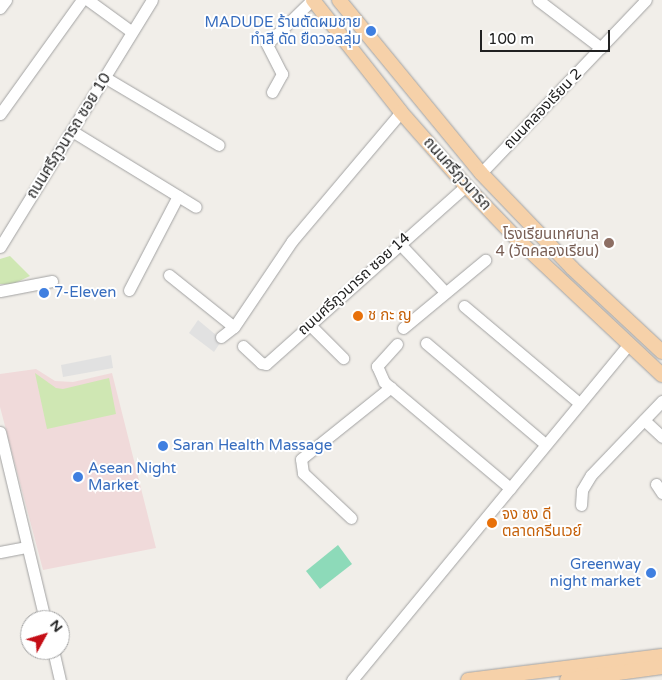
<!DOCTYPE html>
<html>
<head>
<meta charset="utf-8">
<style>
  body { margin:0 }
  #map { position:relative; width:662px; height:680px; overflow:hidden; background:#f1eee9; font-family:"Varela Round","Noto Sans Thai",sans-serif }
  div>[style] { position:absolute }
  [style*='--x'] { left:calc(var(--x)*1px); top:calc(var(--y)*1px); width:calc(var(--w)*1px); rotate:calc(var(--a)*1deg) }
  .commercial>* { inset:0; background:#f0dada }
  .grass>* { inset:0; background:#cfe7b3 }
  .pitch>* { inset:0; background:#8ddab9 }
  .parking>* { inset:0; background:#e1e1e1 }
  .roads { filter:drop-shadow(0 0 1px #a2a2a2) drop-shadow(0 0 1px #a2a2a2) }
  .minor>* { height:11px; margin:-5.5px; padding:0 5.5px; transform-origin:5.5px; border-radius:5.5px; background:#fff }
  .major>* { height:14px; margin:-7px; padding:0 7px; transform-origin:7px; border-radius:7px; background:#f6d1a9 }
  .dots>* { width:14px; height:14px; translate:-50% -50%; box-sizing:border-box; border:2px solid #fff; border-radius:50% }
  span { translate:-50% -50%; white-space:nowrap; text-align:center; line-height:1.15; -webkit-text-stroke:4px #fff; paint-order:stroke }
  .shop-label { font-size:15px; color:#366cbe }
  .right { translate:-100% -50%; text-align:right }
  .left { translate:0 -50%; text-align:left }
  .street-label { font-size:15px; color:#212121 }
  .education-label { font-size:15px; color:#785e54 }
  .food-label { font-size:15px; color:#c56008 }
  .north { position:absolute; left:20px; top:610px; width:50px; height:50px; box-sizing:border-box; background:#fff; border:1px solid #a6a6a6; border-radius:50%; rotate:51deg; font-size:14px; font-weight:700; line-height:20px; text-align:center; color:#212121 }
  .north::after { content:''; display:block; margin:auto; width:18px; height:22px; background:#c50e16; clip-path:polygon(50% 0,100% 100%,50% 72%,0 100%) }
  .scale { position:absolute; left:480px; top:30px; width:130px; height:22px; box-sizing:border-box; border:2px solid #212121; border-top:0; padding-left:6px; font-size:15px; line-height:18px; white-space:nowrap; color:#212121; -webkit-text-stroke:4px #fff; paint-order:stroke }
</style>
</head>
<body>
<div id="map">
  <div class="commercial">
    <i style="clip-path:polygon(36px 369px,55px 381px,73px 382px,112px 373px,156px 548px,43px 570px,0 407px,0 374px)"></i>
  </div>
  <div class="grass">
    <i style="clip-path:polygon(10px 256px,30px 276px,13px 284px,0 284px,0 259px)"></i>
    <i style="clip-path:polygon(35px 373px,56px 388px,63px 389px,109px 378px,116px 414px,47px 429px)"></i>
  </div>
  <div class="pitch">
    <i style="clip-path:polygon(338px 545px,352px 564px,320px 589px,306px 571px)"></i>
  </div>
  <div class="parking">
    <i style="clip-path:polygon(198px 320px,222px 340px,214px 352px,189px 333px)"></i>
    <i style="clip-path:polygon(111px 355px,113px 368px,63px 377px,61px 365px)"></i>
  </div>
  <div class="roads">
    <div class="minor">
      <i style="--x:88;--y:0;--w:54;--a:36"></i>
      <i style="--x:538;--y:0;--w:79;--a:37.3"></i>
      <i style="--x:0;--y:8;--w:10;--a:-53"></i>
      <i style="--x:106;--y:78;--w:131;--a:30.7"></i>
      <i style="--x:272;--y:92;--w:21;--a:-61"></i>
      <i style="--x:282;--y:74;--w:34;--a:-117"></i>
      <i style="--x:267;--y:44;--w:63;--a:-44.4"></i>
      <i style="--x:0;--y:114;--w:140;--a:-54.3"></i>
      <i style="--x:72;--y:131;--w:145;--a:31.5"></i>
      <i style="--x:481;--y:173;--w:239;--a:-46.4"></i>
      <i style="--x:399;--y:243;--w:67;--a:46.8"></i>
      <i style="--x:0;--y:247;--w:290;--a:-58.4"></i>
      <i style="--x:169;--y:275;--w:83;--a:38.7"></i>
      <i style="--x:234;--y:327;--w:104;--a:-56"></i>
      <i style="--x:292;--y:241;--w:169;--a:-49.8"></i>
      <i style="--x:129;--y:290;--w:106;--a:-62.5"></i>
      <i style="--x:0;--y:291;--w:53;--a:-10.9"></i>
      <i style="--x:464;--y:306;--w:150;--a:40.1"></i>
      <i style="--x:310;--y:325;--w:47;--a:45"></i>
      <i style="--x:403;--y:328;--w:107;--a:-39.7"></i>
      <i style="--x:221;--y:337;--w:16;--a:-38"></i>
      <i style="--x:426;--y:343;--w:156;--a:40.3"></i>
      <i style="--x:397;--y:344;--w:30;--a:132"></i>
      <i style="--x:377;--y:366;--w:17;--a:66"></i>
      <i style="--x:384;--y:382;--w:165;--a:40.1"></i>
      <i style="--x:243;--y:346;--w:25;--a:43"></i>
      <i style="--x:261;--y:363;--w:5;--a:11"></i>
      <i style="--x:266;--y:364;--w:268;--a:-41.7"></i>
      <i style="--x:644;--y:420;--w:25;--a:43"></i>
      <i style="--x:0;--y:432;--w:193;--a:76.5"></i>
      <i style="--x:656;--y:484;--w:11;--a:56"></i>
      <i style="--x:581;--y:505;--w:15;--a:-86"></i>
      <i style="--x:582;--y:490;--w:17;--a:-59"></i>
      <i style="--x:591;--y:475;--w:103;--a:-46.2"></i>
      <i style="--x:351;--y:518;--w:66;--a:-136.8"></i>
      <i style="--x:303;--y:473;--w:14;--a:-98"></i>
      <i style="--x:301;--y:459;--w:115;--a:-38.7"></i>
      <i style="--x:0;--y:552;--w:26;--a:-11"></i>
      <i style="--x:53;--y:650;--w:31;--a:77"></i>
      <i style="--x:352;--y:680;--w:435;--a:-50.5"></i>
    </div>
    <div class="major">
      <i style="--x:313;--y:0;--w:142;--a:51.8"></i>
      <i style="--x:401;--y:112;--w:98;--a:48.7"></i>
      <i style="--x:466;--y:186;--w:72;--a:46.1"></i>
      <i style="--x:516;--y:238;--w:200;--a:43.2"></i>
      <i style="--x:339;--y:0;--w:224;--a:50.6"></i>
      <i style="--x:481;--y:173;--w:132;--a:46.2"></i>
      <i style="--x:572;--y:268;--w:123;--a:43"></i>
      <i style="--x:468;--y:680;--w:195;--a:-7.1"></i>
      <i style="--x:567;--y:680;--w:96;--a:-7.8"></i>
    </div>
  </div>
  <div class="dots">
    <i style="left:371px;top:31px;background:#3f7fe0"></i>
    <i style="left:609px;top:243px;background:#8d6e63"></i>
    <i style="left:44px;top:293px;background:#3f7fe0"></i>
    <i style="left:358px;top:316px;background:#e8710a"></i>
    <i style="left:163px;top:446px;background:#3f7fe0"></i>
    <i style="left:78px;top:477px;background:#3f7fe0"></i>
    <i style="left:492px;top:523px;background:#e8710a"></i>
    <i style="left:651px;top:573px;background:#3f7fe0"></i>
  </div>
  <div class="shop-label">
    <span class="right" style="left:361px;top:31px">MADUDE ร้านตัดผมชาย<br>ทำสี ดัด ยืดวอลลุ่ม</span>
    <span class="left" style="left:54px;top:293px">7-Eleven</span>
    <span class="left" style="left:173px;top:446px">Saran Health Massage</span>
    <span class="left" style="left:88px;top:477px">Asean Night<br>Market</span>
    <span class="right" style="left:641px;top:573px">Greenway<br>night market</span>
  </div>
  <div class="street-label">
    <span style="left:543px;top:109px;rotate:-46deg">ถนนคลองเรียน 2</span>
    <span style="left:69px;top:136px;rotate:-58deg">ถนนศรีภูวนารถ ซอย 10</span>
    <span style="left:457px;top:174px;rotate:48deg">ถนนศรีภูวนารถ</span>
    <span style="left:354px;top:284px;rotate:-42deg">ถนนศรีภูวนารถ ซอย 14</span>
  </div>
  <div class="education-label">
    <span class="right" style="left:599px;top:243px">โรงเรียนเทศบาล<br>4 (วัดคลองเรียน)</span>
  </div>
  <div class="food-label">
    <span class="left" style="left:368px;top:316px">ช กะ ญ</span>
    <span class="left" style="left:502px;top:523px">จง ชง ดี<br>ตลาดกรีนเวย์</span>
  </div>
  <div class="north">N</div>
  <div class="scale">100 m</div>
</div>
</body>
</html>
